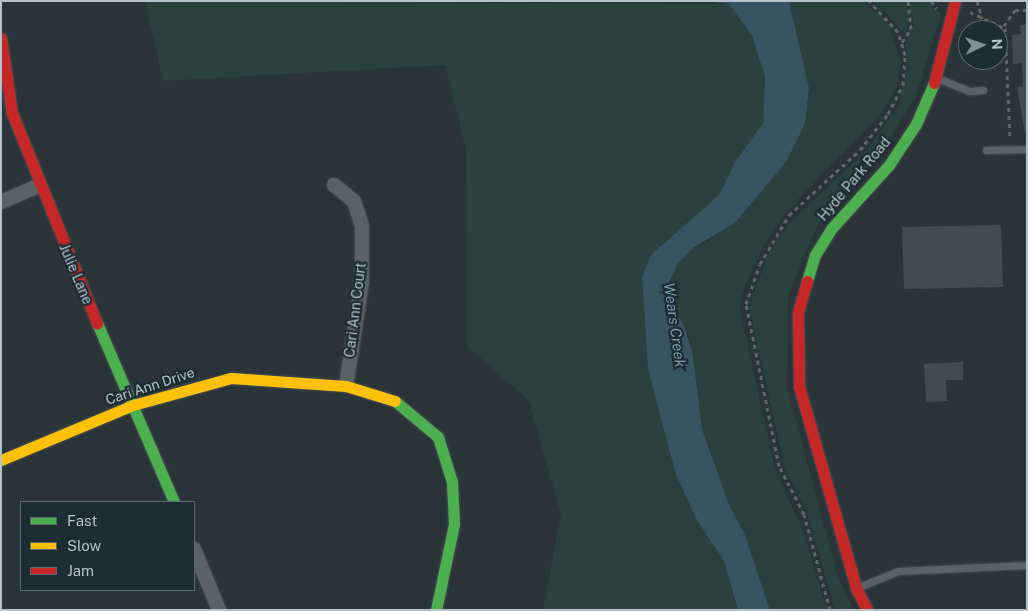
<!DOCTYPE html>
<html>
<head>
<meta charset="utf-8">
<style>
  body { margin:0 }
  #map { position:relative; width:1028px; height:611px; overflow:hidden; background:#2b3438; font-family:"Public Sans",sans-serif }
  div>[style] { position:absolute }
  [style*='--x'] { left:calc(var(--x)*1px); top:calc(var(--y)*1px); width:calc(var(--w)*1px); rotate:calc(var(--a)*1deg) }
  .green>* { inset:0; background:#2a413d }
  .water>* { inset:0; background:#385361 }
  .building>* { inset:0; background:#444c4f }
  .path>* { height:3px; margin-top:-1.5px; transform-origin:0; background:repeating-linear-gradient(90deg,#5f666a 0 4px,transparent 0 8px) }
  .roads { filter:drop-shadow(0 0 1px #495053) drop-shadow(0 0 1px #495053) }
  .lane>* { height:7px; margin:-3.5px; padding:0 3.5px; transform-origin:3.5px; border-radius:3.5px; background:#5b6266 }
  .street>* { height:14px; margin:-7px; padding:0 7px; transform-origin:7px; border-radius:7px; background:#5b6266 }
  .fast>* { height:11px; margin:-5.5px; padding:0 5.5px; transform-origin:5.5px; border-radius:5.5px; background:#4caf50 }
  .slow>* { height:11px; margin:-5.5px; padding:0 5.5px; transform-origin:5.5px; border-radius:5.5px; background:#ffc107 }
  .jam>* { height:11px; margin:-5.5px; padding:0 5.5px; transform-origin:5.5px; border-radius:5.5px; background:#c62828 }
  span { translate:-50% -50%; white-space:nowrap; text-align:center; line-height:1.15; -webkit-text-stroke:4.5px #1e2c33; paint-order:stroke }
  .street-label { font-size:14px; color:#b5c2c9 }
  .water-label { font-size:15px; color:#759aac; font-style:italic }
  .frame { position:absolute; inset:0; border:2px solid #b5c2c9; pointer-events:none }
  .legend { position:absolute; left:20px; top:501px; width:175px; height:90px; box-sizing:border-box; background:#1e2c33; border:1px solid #5a686f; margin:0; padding:6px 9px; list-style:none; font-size:15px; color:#b5c2c9 }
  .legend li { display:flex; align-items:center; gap:10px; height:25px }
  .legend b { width:25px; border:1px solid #5a686f }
  .north { position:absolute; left:958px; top:20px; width:50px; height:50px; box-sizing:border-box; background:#1e2c33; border:1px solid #5a686f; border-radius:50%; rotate:87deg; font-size:14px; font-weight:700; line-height:20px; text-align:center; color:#b5c2c9 }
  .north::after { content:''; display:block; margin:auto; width:18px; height:22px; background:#859096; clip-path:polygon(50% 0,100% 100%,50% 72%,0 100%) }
</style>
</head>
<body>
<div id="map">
  <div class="green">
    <i style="clip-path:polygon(145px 1px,729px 4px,752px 36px,765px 77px,763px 124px,735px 162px,720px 195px,688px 225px,649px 334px,648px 369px,698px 522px,724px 561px,738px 610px,543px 610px,561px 515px,529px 401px,467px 346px,466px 150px,445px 65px,163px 81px)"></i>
    <i style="clip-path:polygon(789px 1px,862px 1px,887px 21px,901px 61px,897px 87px,883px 112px,786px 212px,762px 249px,743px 291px,740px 309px,775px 469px,803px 530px,827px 610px,770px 610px,744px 532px,730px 507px,702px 429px,693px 356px,684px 325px,670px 304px,670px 281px,677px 265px,693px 248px,714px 238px,786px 162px,805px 124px,809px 88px)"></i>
    <i style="clip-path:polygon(874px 1px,905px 1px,909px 20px,905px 34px)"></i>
    <i style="clip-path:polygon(927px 1px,941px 14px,916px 96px,884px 148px,818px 224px,788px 297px,787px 386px,837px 574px,853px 610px,835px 610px,807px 512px,785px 470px,749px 306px,767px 257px,788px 224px,866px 151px,898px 107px,908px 67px,905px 43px,914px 25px,909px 3px)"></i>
  </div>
  <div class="water">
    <i style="clip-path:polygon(707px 1px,789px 1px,809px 88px,805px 124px,786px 162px,735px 223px,693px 248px,677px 265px,670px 281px,670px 304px,684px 325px,693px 356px,702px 429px,730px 507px,744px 532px,770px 610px,738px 610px,724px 561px,698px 522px,676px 475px,648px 369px,642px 277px,652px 254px,719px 195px,735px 162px,763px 123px,765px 77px,752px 36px,729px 4px)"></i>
  </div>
  <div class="building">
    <i style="clip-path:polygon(1027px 24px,1027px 133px,1025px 133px,1017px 87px,1023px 86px,1022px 63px,1013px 64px,1012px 35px,1021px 34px,1020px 25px)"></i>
    <i style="clip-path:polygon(1001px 225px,1003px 287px,904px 289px,902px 227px)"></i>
    <i style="clip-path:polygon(963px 362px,963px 380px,946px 380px,947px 401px,926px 402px,924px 364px)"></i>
  </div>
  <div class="path">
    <i style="--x:931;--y:1;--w:9;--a:54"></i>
    <i style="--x:977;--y:1;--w:18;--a:74"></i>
    <i style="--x:970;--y:12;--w:38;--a:25"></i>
    <i style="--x:1005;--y:28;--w:111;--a:87.4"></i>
    <i style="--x:1004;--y:26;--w:19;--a:-55"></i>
    <i style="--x:1015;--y:10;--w:12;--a:0"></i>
    <i style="--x:902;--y:42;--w:16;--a:-55"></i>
    <i style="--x:911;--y:29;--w:28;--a:-96"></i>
    <i style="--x:830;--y:610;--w:99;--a:-105.2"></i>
    <i style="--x:804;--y:514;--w:54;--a:-117.5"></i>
    <i style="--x:779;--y:466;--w:165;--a:-101.5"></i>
    <i style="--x:746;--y:304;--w:42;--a:-70.7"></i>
    <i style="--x:760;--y:264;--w:57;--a:-59.4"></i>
    <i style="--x:789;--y:215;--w:96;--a:-42.5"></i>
    <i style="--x:860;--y:150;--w:46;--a:-52.1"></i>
    <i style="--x:888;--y:114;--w:33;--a:-63"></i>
    <i style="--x:903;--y:85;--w:30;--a:-86"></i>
    <i style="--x:905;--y:55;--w:24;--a:-107"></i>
    <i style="--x:898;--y:32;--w:42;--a:-133.1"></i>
  </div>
  <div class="roads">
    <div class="lane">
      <i style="--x:937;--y:78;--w:35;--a:22"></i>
      <i style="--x:970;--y:91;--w:13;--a:-4"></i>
      <i style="--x:986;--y:150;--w:41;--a:-1.4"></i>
      <i style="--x:859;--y:587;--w:42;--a:-22.3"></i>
      <i style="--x:898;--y:571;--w:129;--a:-2.7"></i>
    </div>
    <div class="street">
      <i style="--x:334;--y:185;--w:26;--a:39"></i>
      <i style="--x:354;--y:201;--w:25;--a:72"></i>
      <i style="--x:362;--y:225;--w:57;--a:90"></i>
      <i style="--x:362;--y:282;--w:105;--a:98.7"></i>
      <i style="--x:1;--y:202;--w:40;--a:-23.4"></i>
      <i style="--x:194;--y:549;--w:66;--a:67.7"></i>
    </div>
    <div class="fast">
      <i style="--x:807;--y:281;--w:27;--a:-73"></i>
      <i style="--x:815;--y:255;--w:31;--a:-58"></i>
      <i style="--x:831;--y:229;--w:86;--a:-47.8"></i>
      <i style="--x:889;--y:165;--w:49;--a:-56.6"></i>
      <i style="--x:916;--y:124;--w:45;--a:-66.3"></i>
      <i style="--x:97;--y:323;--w:195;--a:66.7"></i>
      <i style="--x:395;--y:401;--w:56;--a:39.9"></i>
      <i style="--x:438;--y:437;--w:47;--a:72.7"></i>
      <i style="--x:452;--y:482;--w:42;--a:87.3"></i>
      <i style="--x:454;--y:524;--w:88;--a:101.8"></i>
    </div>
    <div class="slow">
      <i style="--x:1;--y:460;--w:143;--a:-22.6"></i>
      <i style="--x:133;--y:405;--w:102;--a:-15.4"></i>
      <i style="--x:231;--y:378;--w:115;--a:4"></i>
      <i style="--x:346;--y:386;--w:51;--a:17"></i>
    </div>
    <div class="jam">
      <i style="--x:1;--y:38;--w:76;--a:81.7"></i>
      <i style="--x:12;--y:113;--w:227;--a:68"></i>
      <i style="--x:934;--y:83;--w:85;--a:-75.6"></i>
      <i style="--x:807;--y:281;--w:33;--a:106"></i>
      <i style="--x:798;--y:313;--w:73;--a:89.2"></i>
      <i style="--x:799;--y:386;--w:210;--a:74.2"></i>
      <i style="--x:856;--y:588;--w:25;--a:63"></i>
    </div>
  </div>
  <div class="street-label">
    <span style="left:854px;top:179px;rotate:-50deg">Hyde Park Road</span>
    <span style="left:76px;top:274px;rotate:67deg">Julie Lane</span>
    <span style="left:355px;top:310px;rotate:-83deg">Cari Ann Court</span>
    <span style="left:150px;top:386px;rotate:-18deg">Cari Ann Drive</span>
  </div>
  <div class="water-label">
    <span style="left:675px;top:325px;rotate:82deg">Wears Creek</span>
  </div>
  <div class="frame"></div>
  <ul class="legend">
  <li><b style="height:6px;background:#4caf50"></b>Fast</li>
  <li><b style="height:6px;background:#ffc107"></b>Slow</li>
  <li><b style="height:6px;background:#c62828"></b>Jam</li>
  </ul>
  <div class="north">N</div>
</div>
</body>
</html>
